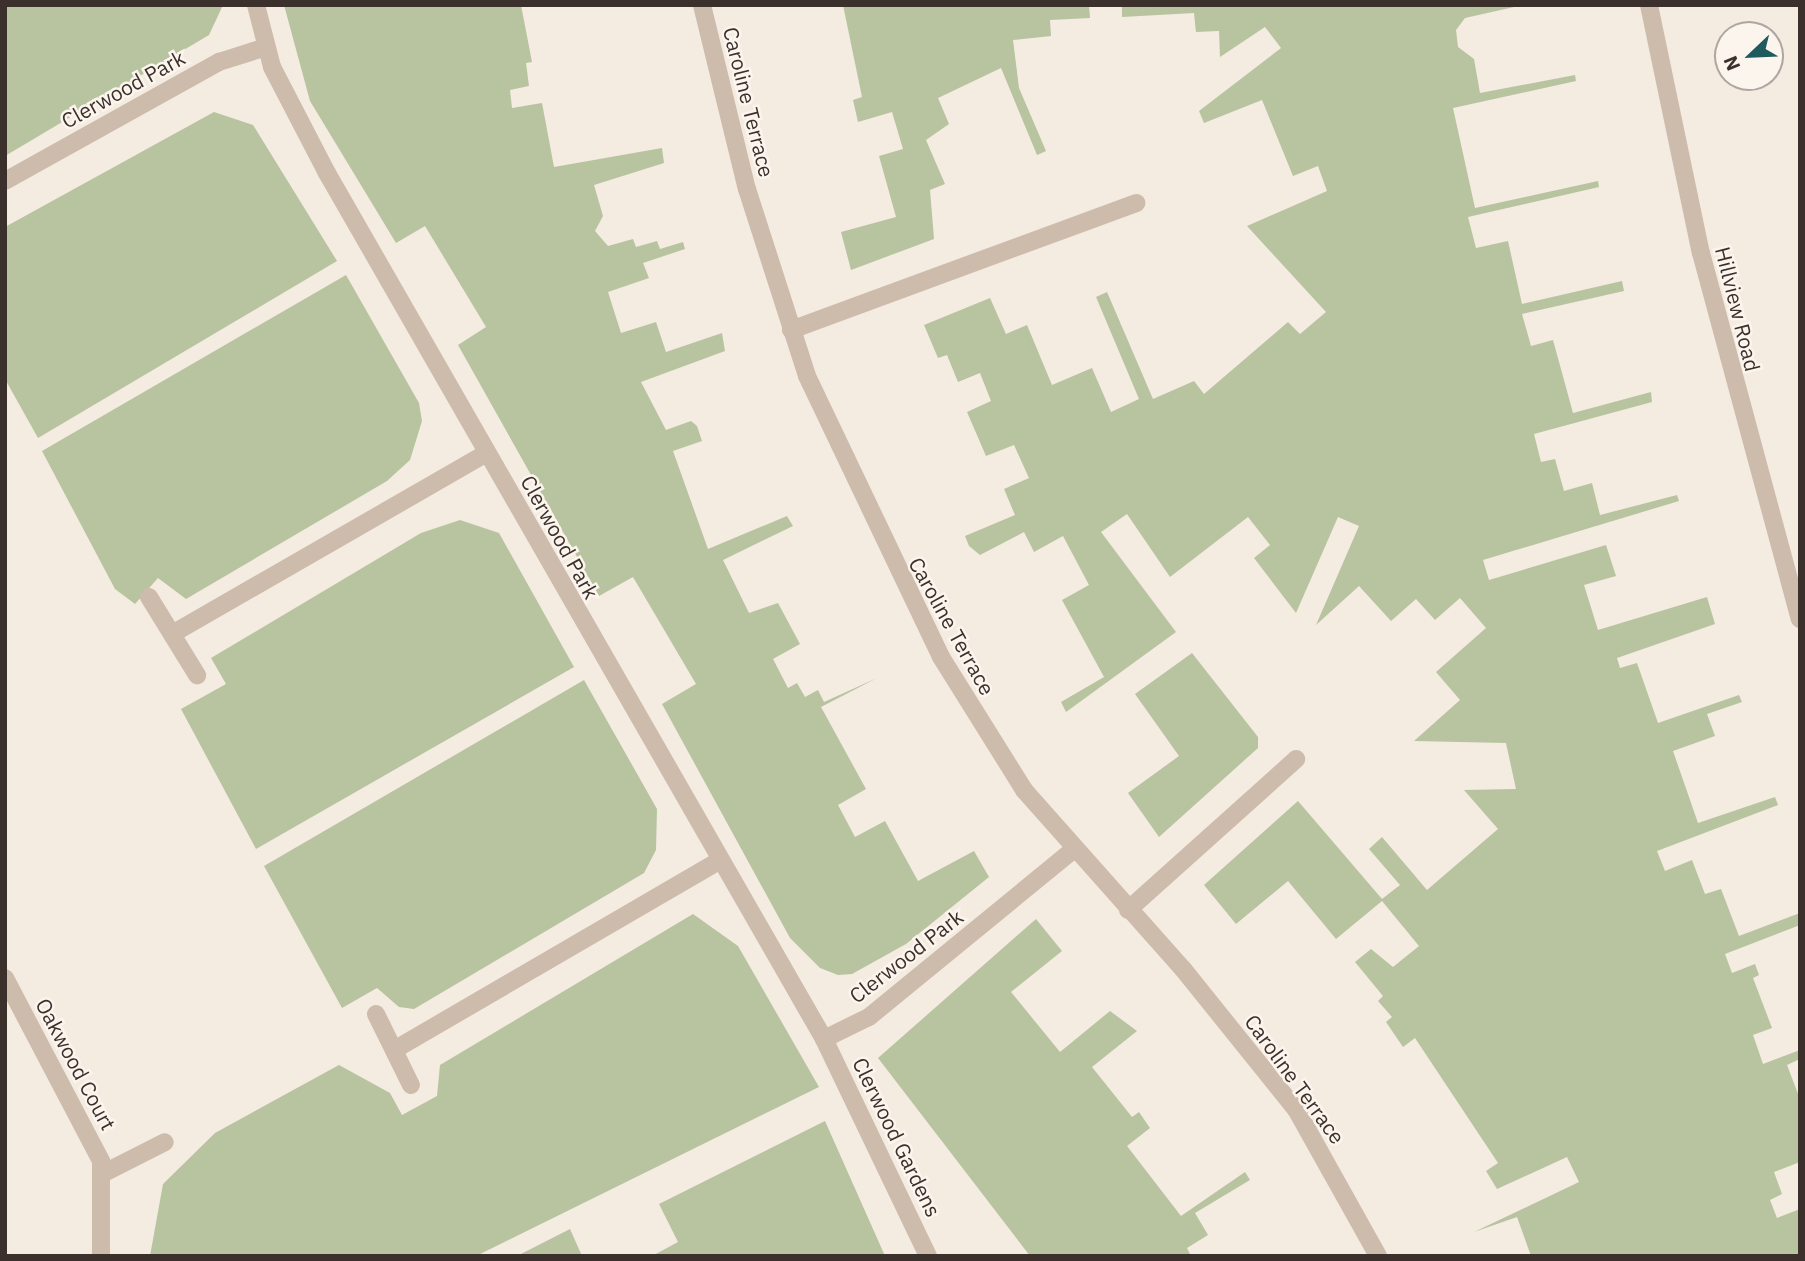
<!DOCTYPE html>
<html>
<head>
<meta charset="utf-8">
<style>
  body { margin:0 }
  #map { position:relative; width:1805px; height:1261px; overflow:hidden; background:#f4ebe1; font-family:"IBM Plex Sans",sans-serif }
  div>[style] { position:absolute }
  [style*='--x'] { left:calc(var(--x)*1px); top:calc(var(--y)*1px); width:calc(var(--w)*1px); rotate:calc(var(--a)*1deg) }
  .green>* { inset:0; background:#b8c4a0 }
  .minor>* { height:18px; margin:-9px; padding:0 9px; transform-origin:9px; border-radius:9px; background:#cdbbac }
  span { translate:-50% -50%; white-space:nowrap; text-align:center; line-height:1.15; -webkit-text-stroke:5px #fbf5ee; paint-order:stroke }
  .street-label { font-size:21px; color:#3b302b }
  .frame { position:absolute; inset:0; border:7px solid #3b302b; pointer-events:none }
  .north { position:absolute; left:1714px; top:21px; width:70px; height:70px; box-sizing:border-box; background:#fbf5ee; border:2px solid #aea6a0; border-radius:50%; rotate:247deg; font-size:19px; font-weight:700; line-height:28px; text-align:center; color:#3b302b }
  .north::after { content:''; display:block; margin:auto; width:24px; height:32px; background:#1f5a5e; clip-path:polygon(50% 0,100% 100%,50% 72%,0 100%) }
</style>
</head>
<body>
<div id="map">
  <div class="green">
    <i style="clip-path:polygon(5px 5px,223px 5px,209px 35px,5px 156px)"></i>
    <i style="clip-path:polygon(284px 5px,521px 5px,532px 62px,526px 63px,529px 86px,510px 90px,512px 108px,542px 103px,554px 167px,662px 148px,664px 163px,594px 185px,603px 216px,595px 231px,608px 246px,633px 239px,636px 247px,657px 241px,660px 249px,683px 242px,685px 249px,643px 263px,649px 278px,608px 292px,621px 333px,656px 322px,666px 352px,722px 333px,725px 351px,641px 382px,666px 430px,691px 421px,697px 426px,702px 441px,673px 451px,708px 549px,787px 516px,793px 526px,723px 560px,749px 613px,778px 603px,800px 644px,773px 659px,788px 688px,797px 683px,805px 697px,818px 690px,824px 702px,877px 678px,821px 707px,866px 789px,838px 805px,855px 837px,885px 821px,918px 881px,974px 851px,989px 877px,906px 944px,852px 974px,838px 975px,820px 968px,790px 938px,662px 704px,696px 684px,633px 577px,599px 596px,458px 345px,486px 327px,425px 226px,396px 243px,310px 101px)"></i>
    <i style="clip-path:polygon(843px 5px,1089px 5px,1090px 18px,1050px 20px,1051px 36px,1013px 40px,1019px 88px,1046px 151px,1037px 155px,1001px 68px,938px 98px,949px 124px,926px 140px,945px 184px,930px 190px,934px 239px,851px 270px,841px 232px,896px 217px,879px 156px,903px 149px,892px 112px,858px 122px,853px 100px,862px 97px)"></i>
    <i style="clip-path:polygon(1122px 5px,1523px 5px,1465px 18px,1456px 30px,1458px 47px,1474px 59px,1480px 93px,1575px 75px,1576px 81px,1453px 108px,1475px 208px,1598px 181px,1599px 187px,1468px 217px,1476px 248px,1508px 241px,1522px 304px,1622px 281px,1624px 291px,1522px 314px,1531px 346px,1553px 340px,1573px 413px,1651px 392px,1652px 402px,1534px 434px,1541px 462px,1555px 459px,1564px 491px,1592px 483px,1600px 515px,1677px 495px,1679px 501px,1483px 560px,1489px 580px,1606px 545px,1616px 576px,1584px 585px,1598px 630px,1707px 597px,1715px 624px,1617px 658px,1620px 668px,1637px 663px,1658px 723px,1739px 695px,1742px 702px,1707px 714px,1715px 736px,1673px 751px,1698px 823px,1775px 797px,1778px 805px,1657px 851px,1665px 871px,1692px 860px,1705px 894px,1721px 889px,1739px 936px,1800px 913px,1800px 925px,1725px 954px,1732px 973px,1755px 964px,1759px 975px,1753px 978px,1772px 1028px,1753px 1035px,1763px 1064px,1800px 1050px,1800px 1059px,1787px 1065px,1800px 1099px,1800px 1162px,1774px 1172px,1782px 1194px,1770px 1200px,1777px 1218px,1800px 1209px,1800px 1256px,1531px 1256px,1517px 1217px,1474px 1232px,1579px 1182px,1567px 1157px,1497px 1189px,1486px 1171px,1498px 1163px,1415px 1038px,1403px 1047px,1386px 1022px,1392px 1017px,1378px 1001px,1383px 996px,1355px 962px,1371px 949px,1393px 967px,1419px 946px,1382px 901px,1336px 939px,1288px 881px,1236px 924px,1204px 885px,1298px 801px,1382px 899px,1400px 885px,1369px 849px,1382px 837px,1427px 890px,1498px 829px,1464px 790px,1516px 789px,1506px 743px,1414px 741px,1460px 700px,1436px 672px,1486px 628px,1460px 598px,1435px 620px,1416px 599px,1391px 621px,1359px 586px,1316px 625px,1359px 526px,1338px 517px,1296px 613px,1254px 558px,1270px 545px,1248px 517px,1170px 577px,1127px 514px,1101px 532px,1176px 632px,1066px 712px,1061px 702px,1104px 677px,1062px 600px,1089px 585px,1063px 536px,1034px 552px,1024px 532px,980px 555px,969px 546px,965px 536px,1015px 515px,1004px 489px,1029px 478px,1014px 445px,986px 456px,967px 412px,991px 401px,980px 373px,958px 382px,947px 355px,938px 358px,924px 325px,990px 298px,1006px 334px,1027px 325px,1052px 385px,1092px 368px,1111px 412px,1139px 399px,1096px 297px,1107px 292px,1153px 399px,1194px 381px,1204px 394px,1288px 322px,1300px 334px,1326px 312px,1247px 226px,1327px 191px,1318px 166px,1293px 176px,1262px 100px,1204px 123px,1199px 111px,1281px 48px,1265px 27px,1220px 57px,1219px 31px,1196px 32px,1194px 13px,1122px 17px)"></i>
    <i style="clip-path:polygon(214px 112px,253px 125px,337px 261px,38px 438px,5px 379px,5px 227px)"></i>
    <i style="clip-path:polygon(346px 275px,419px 403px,422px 421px,410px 460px,387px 481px,186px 599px,158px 578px,135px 604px,115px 589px,42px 451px)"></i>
    <i style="clip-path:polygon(460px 520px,499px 533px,574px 667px,256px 849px,181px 709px,226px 684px,211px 658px,421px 533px)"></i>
    <i style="clip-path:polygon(1192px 653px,1258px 737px,1258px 748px,1159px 837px,1128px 793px,1179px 756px,1135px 694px)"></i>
    <i style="clip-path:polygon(584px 680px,657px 809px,656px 850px,644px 873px,414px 1009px,399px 1007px,377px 988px,342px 1008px,264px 866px)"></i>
    <i style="clip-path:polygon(693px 914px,738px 946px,819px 1087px,476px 1256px,150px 1256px,163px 1184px,215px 1133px,339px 1065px,390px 1093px,402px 1115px,437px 1096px,440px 1065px)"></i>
    <i style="clip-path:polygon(1036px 919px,1062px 951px,1011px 992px,1060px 1052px,1110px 1011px,1137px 1031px,1092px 1067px,1132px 1117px,1139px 1112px,1150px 1128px,1127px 1146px,1181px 1216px,1245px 1172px,1250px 1180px,1195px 1213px,1208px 1235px,1187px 1248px,1191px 1256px,1030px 1256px,878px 1058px)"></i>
    <i style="clip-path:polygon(825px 1121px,885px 1256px,652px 1256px,678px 1242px,659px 1204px)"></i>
    <i style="clip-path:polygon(570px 1229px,582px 1256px,517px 1256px)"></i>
  </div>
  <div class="minor">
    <i style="--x:256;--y:5;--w:64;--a:75.5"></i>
    <i style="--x:272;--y:67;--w:119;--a:62.6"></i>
    <i style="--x:327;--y:173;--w:998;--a:60.15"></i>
    <i style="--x:824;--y:1039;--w:50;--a:-26.1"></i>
    <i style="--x:869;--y:1017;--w:264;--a:-39.3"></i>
    <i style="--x:702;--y:5;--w:189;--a:76.3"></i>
    <i style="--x:747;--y:189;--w:196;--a:72.2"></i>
    <i style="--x:807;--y:376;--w:311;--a:64.5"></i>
    <i style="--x:941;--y:657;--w:157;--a:58"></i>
    <i style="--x:1024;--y:790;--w:239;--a:48.4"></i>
    <i style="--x:1183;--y:969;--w:182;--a:51.2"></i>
    <i style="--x:1297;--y:1111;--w:166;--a:60.8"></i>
    <i style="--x:1649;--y:5;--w:253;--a:78.2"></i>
    <i style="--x:1701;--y:253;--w:379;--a:74.9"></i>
    <i style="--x:5;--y:181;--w:245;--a:-29.1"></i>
    <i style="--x:219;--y:62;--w:49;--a:-17.7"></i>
    <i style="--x:791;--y:330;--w:368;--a:-20.2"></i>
    <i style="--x:149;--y:597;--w:92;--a:58.4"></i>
    <i style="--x:172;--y:634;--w:363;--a:-29.9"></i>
    <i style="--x:1128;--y:910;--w:226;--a:-41.9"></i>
    <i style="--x:5;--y:978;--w:207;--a:62.3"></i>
    <i style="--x:101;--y:1161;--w:95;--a:90"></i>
    <i style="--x:376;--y:1014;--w:79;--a:63.8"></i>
    <i style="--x:824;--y:1039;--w:241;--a:64.4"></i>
    <i style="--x:394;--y:1050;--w:376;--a:-30.2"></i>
    <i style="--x:104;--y:1173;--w:68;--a:-26.9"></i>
  </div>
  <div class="street-label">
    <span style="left:123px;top:89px;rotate:-29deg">Clerwood Park</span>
    <span style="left:749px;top:102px;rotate:76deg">Caroline Terrace</span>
    <span style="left:1738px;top:309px;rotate:76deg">Hillview Road</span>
    <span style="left:560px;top:537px;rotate:61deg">Clerwood Park</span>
    <span style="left:952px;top:626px;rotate:61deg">Caroline Terrace</span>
    <span style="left:906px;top:956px;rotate:-38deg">Clerwood Park</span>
    <span style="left:76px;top:1064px;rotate:62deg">Oakwood Court</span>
    <span style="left:1295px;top:1079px;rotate:54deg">Caroline Terrace</span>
    <span style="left:897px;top:1137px;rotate:64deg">Clerwood Gardens</span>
  </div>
  <div class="frame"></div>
  <div class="north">N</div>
</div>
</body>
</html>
